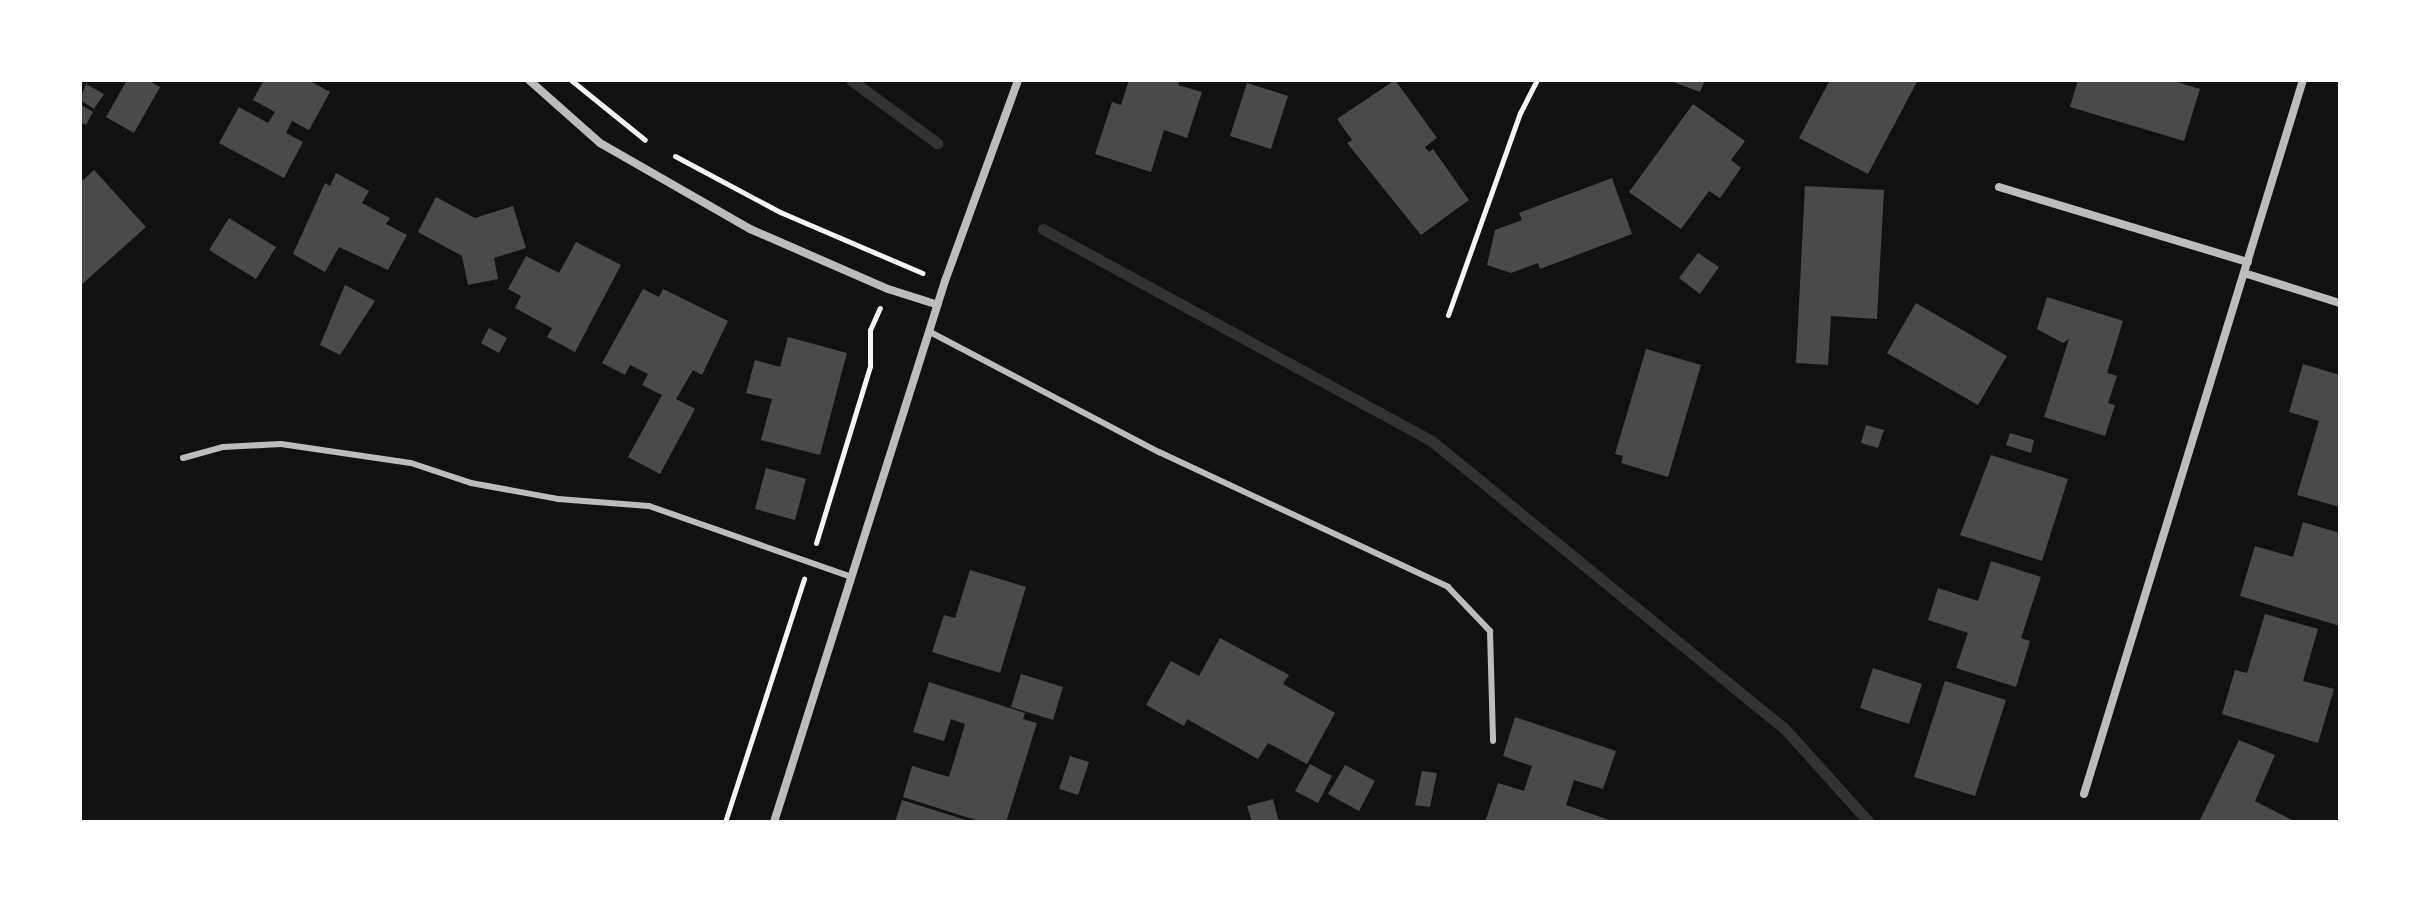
<!DOCTYPE html>
<html>
<head>
<meta charset="utf-8">
<style>
  body { margin:0 }
  #map { position:relative; width:2420px; height:902px; overflow:hidden; background:#111; font-family:"DejaVu Sans",sans-serif }
  div>[style] { position:absolute }
  [style*='--x'] { left:calc(var(--x)*1px); top:calc(var(--y)*1px); width:calc(var(--w)*1px); rotate:calc(var(--a)*1deg) }
  .stream>* { height:11px; margin:-5.5px; padding:0 5.5px; transform-origin:5.5px; border-radius:5.5px; background:#333 }
  .building>* { inset:0; background:#4a4a4a }
  .path>* { height:5px; margin:-2.5px; padding:0 2.5px; transform-origin:2.5px; border-radius:2.5px; background:#f5f5f5 }
  .service>* { height:6px; margin:-3px; padding:0 3px; transform-origin:3px; border-radius:3px; background:#bcbcbc }
  .minor>* { height:8px; margin:-4px; padding:0 4px; transform-origin:4px; border-radius:4px; background:#bcbcbc }
  span { translate:-50% -50%; white-space:nowrap; text-align:center; line-height:1.15; -webkit-text-stroke:8px #fff; paint-order:stroke }
  .frame { position:absolute; inset:0; border:82px solid #fff; pointer-events:none }
</style>
</head>
<body>
<div id="map">
  <div class="stream">
    <i style="--x:851;--y:80;--w:107;--a:36.2"></i>
    <i style="--x:1043;--y:229;--w:444;--a:28.6"></i>
    <i style="--x:1433;--y:442;--w:453;--a:39.2"></i>
    <i style="--x:1784;--y:728;--w:127;--a:47.9"></i>
  </div>
  <div class="building">
    <i style="clip-path:polygon(127px 80px,147px 80px,160px 87px,134px 133px,106px 117px)"></i>
    <i style="clip-path:polygon(264px 80px,308px 80px,330px 92px,309px 130px,292px 121px,286px 133px,303px 142px,284px 178px,219px 143px,239px 107px,268px 123px,275px 112px,253px 100px)"></i>
    <i style="clip-path:polygon(1129px 80px,1180px 80px,1178px 85px,1202px 92px,1187px 138px,1164px 130px,1151px 172px,1095px 154px,1112px 102px,1121px 105px)"></i>
    <i style="clip-path:polygon(1395px 80px,1437px 138px,1425px 147px,1429px 152px,1433px 149px,1469px 200px,1421px 235px,1347px 143px,1352px 140px,1337px 119px)"></i>
    <i style="clip-path:polygon(1668px 80px,1705px 80px,1700px 92px)"></i>
    <i style="clip-path:polygon(1830px 80px,1918px 80px,1868px 174px,1799px 138px)"></i>
    <i style="clip-path:polygon(2078px 80px,2171px 80px,2200px 89px,2184px 141px,2070px 107px)"></i>
    <i style="clip-path:polygon(1247px 83px,1288px 96px,1271px 149px,1230px 136px)"></i>
    <i style="clip-path:polygon(86px 84px,104px 94px,94px 109px,80px 100px)"></i>
    <i style="clip-path:polygon(80px 104px,93px 112px,86px 125px,80px 122px)"></i>
    <i style="clip-path:polygon(1693px 104px,1745px 141px,1731px 160px,1741px 168px,1720px 198px,1709px 191px,1681px 229px,1629px 192px)"></i>
    <i style="clip-path:polygon(94px 170px,146px 227px,80px 286px,80px 183px)"></i>
    <i style="clip-path:polygon(336px 173px,369px 191px,362px 203px,390px 218px,386px 224px,407px 235px,388px 270px,339px 247px,325px 272px,293px 254px,325px 183px,330px 186px)"></i>
    <i style="clip-path:polygon(1612px 178px,1632px 234px,1540px 269px,1538px 263px,1511px 273px,1487px 265px,1495px 230px,1522px 220px,1519px 213px)"></i>
    <i style="clip-path:polygon(1805px 186px,1884px 190px,1877px 319px,1831px 316px,1828px 365px,1796px 363px)"></i>
    <i style="clip-path:polygon(436px 197px,475px 218px,513px 206px,526px 248px,494px 258px,498px 279px,468px 285px,462px 256px,418px 232px)"></i>
    <i style="clip-path:polygon(229px 218px,276px 247px,256px 279px,209px 250px)"></i>
    <i style="clip-path:polygon(576px 242px,621px 265px,575px 352px,547px 337px,552px 328px,515px 308px,521px 296px,508px 289px,526px 256px,559px 273px)"></i>
    <i style="clip-path:polygon(1698px 253px,1719px 267px,1700px 294px,1679px 278px)"></i>
    <i style="clip-path:polygon(345px 285px,375px 301px,340px 355px,320px 345px)"></i>
    <i style="clip-path:polygon(643px 289px,659px 297px,663px 289px,728px 321px,702px 375px,693px 370px,676px 399px,695px 409px,660px 474px,628px 457px,662px 395px,642px 385px,648px 374px,630px 365px,625px 375px,602px 363px)"></i>
    <i style="clip-path:polygon(2047px 297px,2123px 321px,2107px 373px,2117px 376px,2108px 403px,2115px 405px,2105px 436px,2044px 417px,2069px 339px,2063px 343px,2037px 329px)"></i>
    <i style="clip-path:polygon(1916px 303px,2007px 356px,1978px 405px,1887px 353px)"></i>
    <i style="clip-path:polygon(489px 328px,507px 338px,499px 353px,481px 343px)"></i>
    <i style="clip-path:polygon(788px 337px,847px 353px,820px 455px,761px 440px,772px 399px,746px 393px,755px 360px,780px 367px)"></i>
    <i style="clip-path:polygon(1646px 349px,1701px 365px,1668px 477px,1621px 463px,1623px 456px,1615px 454px)"></i>
    <i style="clip-path:polygon(2303px 364px,2340px 375px,2340px 507px,2297px 495px,2319px 421px,2289px 412px)"></i>
    <i style="clip-path:polygon(1866px 425px,1884px 430px,1878px 448px,1861px 443px)"></i>
    <i style="clip-path:polygon(2010px 433px,2034px 440px,2031px 453px,2006px 445px)"></i>
    <i style="clip-path:polygon(1991px 455px,2068px 479px,2042px 561px,1960px 535px)"></i>
    <i style="clip-path:polygon(766px 468px,806px 479px,795px 520px,755px 509px)"></i>
    <i style="clip-path:polygon(2303px 522px,2340px 533px,2340px 626px,2240px 596px,2255px 546px,2293px 557px)"></i>
    <i style="clip-path:polygon(1991px 561px,2041px 577px,2021px 638px,2030px 641px,2016px 687px,1956px 668px,1968px 633px,1928px 620px,1938px 588px,1978px 601px)"></i>
    <i style="clip-path:polygon(970px 570px,1026px 587px,1000px 673px,932px 652px,944px 615px,955px 618px)"></i>
    <i style="clip-path:polygon(2265px 614px,2318px 629px,2303px 681px,2334px 689px,2318px 743px,2222px 714px,2235px 670px,2247px 673px)"></i>
    <i style="clip-path:polygon(1220px 638px,1289px 675px,1283px 684px,1335px 713px,1307px 764px,1268px 743px,1258px 759px,1187px 719px,1184px 726px,1146px 705px,1171px 661px,1199px 676px)"></i>
    <i style="clip-path:polygon(1873px 668px,1922px 684px,1909px 724px,1860px 708px)"></i>
    <i style="clip-path:polygon(1021px 674px,1063px 687px,1053px 720px,1011px 707px)"></i>
    <i style="clip-path:polygon(1945px 681px,2006px 700px,1975px 796px,1914px 777px)"></i>
    <i style="clip-path:polygon(929px 682px,1025px 713px,1023px 719px,1037px 723px,1006px 822px,982px 822px,903px 797px,912px 766px,949px 777px,965px 724px,951px 719px,944px 741px,913px 732px)"></i>
    <i style="clip-path:polygon(1515px 717px,1616px 751px,1603px 789px,1574px 780px,1566px 805px,1615px 822px,1485px 822px,1498px 783px,1524px 791px,1532px 766px,1503px 756px)"></i>
    <i style="clip-path:polygon(2239px 740px,2275px 755px,2255px 801px,2296px 822px,2199px 822px)"></i>
    <i style="clip-path:polygon(1070px 756px,1089px 762px,1078px 795px,1059px 789px)"></i>
    <i style="clip-path:polygon(1310px 764px,1332px 776px,1318px 803px,1295px 791px)"></i>
    <i style="clip-path:polygon(1345px 765px,1375px 781px,1359px 811px,1328px 794px)"></i>
    <i style="clip-path:polygon(1422px 771px,1437px 773px,1430px 807px,1415px 805px)"></i>
    <i style="clip-path:polygon(1273px 799px,1279px 822px,1252px 822px,1247px 806px)"></i>
    <i style="clip-path:polygon(902px 800px,969px 821px,969px 822px,895px 822px)"></i>
  </div>
  <div class="path">
    <i style="--x:571;--y:80;--w:95;--a:39"></i>
    <i style="--x:675;--y:156;--w:119;--a:28.1"></i>
    <i style="--x:780;--y:212;--w:155;--a:23.2"></i>
    <i style="--x:1448;--y:315;--w:214;--a:-70.4"></i>
    <i style="--x:1520;--y:113;--w:37;--a:-63"></i>
    <i style="--x:816;--y:543;--w:185;--a:-73"></i>
    <i style="--x:870;--y:366;--w:36;--a:-90"></i>
    <i style="--x:870;--y:330;--w:24;--a:-66"></i>
    <i style="--x:725;--y:822;--w:256;--a:-72"></i>
  </div>
  <div class="service">
    <i style="--x:930;--y:332;--w:259;--a:27.7"></i>
    <i style="--x:1159;--y:452;--w:319;--a:25"></i>
    <i style="--x:1448;--y:587;--w:61;--a:46.3"></i>
    <i style="--x:1490;--y:631;--w:110;--a:88.4"></i>
    <i style="--x:183;--y:458;--w:41;--a:-15.4"></i>
    <i style="--x:223;--y:447;--w:58;--a:-3"></i>
    <i style="--x:281;--y:444;--w:131;--a:8.3"></i>
    <i style="--x:411;--y:463;--w:63;--a:18.4"></i>
    <i style="--x:471;--y:483;--w:88;--a:10.4"></i>
    <i style="--x:558;--y:499;--w:91;--a:4.4"></i>
    <i style="--x:649;--y:506;--w:215;--a:19.3"></i>
  </div>
  <div class="minor">
    <i style="--x:529;--y:80;--w:95;--a:41.6"></i>
    <i style="--x:600;--y:143;--w:173;--a:29.8"></i>
    <i style="--x:750;--y:229;--w:150;--a:23.5"></i>
    <i style="--x:888;--y:289;--w:52;--a:17.7"></i>
    <i style="--x:1999;--y:187;--w:260;--a:16.8"></i>
    <i style="--x:2244;--y:273;--w:101;--a:17.4"></i>
    <i style="--x:2084;--y:794;--w:747;--a:-72.95"></i>
    <i style="--x:774;--y:822;--w:567;--a:-72.46"></i>
    <i style="--x:945;--y:281;--w:214;--a:-70"></i>
  </div>
  <div class="frame"></div>
</div>
</body>
</html>
